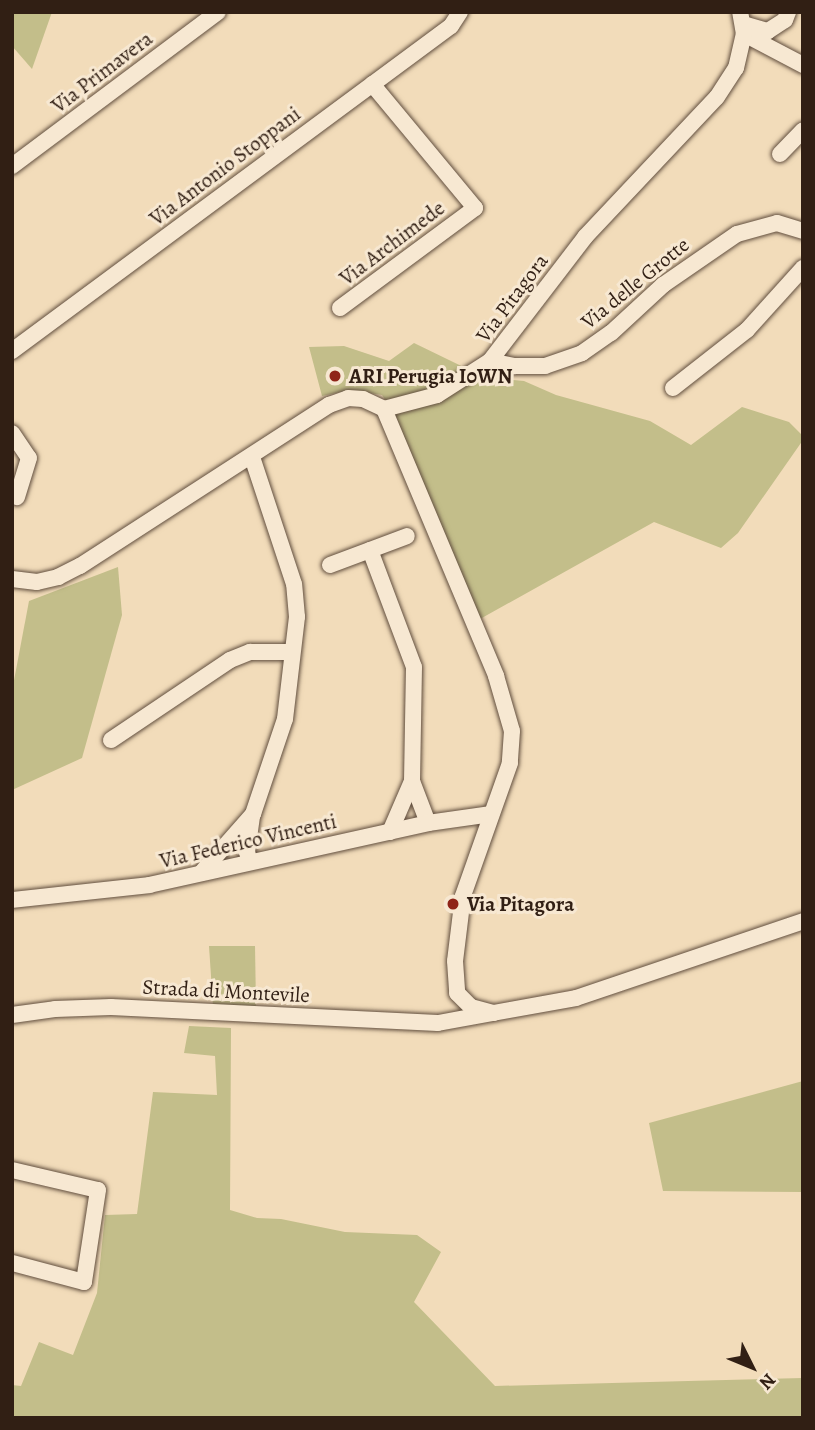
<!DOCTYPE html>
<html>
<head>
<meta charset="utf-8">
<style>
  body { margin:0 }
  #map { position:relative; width:815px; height:1430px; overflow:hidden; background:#f2dcba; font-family:Alegreya,serif }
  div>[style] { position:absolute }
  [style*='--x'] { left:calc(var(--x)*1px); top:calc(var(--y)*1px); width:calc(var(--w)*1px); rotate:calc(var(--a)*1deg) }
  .green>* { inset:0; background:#c3be8a }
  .roads { filter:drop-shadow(0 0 2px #614e3e) drop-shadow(0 0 2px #614e3e) }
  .minor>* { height:16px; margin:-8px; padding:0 8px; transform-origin:8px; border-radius:8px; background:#f7e8d2 }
  .dots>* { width:19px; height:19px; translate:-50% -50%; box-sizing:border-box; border:4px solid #f7e8d2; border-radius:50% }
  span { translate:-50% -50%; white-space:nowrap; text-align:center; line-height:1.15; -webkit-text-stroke:6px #f7e8d2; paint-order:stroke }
  .street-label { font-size:21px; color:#311f14 }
  .poi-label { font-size:21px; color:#311f14; font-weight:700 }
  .left { translate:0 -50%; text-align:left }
  .frame { position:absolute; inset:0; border:14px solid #311f14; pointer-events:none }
  .north { position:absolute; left:717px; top:1332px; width:70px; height:70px; -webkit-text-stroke:5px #f7e8d2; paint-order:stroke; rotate:133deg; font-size:19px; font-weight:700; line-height:28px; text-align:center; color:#311f14 }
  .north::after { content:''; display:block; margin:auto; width:24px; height:32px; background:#311f14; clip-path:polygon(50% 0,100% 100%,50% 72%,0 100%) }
</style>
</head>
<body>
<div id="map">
  <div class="green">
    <i style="clip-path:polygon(12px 12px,52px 12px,32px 69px,12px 46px)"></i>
    <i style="clip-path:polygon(414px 343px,484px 377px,524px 381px,556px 395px,650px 421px,691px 445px,742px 407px,789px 422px,803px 436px,803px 440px,738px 533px,721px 548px,654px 522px,480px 619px,394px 413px,382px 395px,350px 390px,322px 396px,309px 347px,344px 346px,389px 361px)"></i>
    <i style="clip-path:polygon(118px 567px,122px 615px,82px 758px,12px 790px,12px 691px,29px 601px)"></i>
    <i style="clip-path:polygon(209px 946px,255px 946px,256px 1006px,213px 1006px)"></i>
    <i style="clip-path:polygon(189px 1026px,231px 1028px,230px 1210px,257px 1218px,281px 1219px,345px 1232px,417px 1235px,441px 1252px,414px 1302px,495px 1386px,803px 1378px,803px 1418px,12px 1418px,12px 1385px,21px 1386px,39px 1342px,73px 1355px,97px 1293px,105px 1215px,137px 1214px,153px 1092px,217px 1095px,215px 1056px,184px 1053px)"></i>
    <i style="clip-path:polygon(803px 1081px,803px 1192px,663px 1191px,649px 1123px)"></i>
  </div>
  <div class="roads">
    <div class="minor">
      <i style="--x:743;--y:24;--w:26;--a:16"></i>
      <i style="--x:768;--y:31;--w:20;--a:-33"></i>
      <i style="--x:785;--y:20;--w:9;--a:-69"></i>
      <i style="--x:744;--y:34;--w:67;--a:27.7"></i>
      <i style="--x:780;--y:154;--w:33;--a:-46"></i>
      <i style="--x:12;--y:166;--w:257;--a:-36.8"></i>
      <i style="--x:340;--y:308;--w:168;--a:-36.5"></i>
      <i style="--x:475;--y:208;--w:161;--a:-129.7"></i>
      <i style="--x:12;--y:351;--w:546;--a:-36.51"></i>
      <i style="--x:451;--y:26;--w:17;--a:-57"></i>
      <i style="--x:490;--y:361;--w:25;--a:12"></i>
      <i style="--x:514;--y:366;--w:31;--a:0"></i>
      <i style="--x:545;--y:366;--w:39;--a:-19"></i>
      <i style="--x:582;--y:353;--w:35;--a:-35"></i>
      <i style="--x:611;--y:333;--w:71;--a:-42.7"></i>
      <i style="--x:663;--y:285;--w:90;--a:-34.6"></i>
      <i style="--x:737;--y:234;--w:41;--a:-15.4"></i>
      <i style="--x:777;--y:223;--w:27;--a:17"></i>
      <i style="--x:673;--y:388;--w:94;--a:-38.1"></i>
      <i style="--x:747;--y:330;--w:84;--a:-47.9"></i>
      <i style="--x:384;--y:409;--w:290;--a:67.2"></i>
      <i style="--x:496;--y:676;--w:57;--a:73.8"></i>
      <i style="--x:512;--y:731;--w:32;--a:94"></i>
      <i style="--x:510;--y:763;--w:141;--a:109.5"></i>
      <i style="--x:463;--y:896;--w:65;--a:97"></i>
      <i style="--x:455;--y:961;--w:32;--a:86"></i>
      <i style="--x:384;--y:409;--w:55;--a:-14.8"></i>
      <i style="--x:437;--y:395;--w:63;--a:-32.7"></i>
      <i style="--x:490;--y:361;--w:156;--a:-52.5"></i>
      <i style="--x:585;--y:237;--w:192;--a:-46.7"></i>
      <i style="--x:717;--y:97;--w:35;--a:-57"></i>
      <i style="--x:736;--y:68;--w:35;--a:-77"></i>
      <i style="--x:744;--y:34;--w:22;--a:-100"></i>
      <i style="--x:12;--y:433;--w:30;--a:56"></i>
      <i style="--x:29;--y:458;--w:41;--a:107.1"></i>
      <i style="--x:370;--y:550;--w:125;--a:69.4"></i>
      <i style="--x:414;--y:667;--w:114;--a:91"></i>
      <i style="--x:412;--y:781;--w:45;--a:69.1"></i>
      <i style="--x:330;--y:565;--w:82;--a:-20.6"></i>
      <i style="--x:12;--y:579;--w:25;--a:7"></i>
      <i style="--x:37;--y:582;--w:22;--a:-13"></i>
      <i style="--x:58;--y:577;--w:25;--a:-27"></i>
      <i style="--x:80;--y:566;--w:297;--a:-32.9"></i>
      <i style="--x:329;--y:405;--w:20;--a:-20"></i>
      <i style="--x:348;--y:398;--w:15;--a:4"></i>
      <i style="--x:363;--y:399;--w:23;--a:25"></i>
      <i style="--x:111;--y:740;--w:143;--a:-33.9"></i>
      <i style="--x:230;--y:660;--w:22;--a:-22"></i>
      <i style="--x:250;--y:652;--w:41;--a:0"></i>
      <i style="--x:390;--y:832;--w:56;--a:-66.7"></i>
      <i style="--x:250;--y:862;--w:10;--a:-107"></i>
      <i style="--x:247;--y:852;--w:35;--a:-82"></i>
      <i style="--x:201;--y:873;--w:79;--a:-48.6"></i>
      <i style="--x:253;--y:814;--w:100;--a:-71.4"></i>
      <i style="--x:285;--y:719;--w:103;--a:-83.3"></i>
      <i style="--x:297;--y:617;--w:33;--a:-95"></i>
      <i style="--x:294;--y:584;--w:134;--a:-108.3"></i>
      <i style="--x:12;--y:900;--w:138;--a:-6.2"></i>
      <i style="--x:149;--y:885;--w:286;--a:-12.5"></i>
      <i style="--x:428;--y:823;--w:64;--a:-8.1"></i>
      <i style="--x:457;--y:993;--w:20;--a:45"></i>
      <i style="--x:471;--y:1007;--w:23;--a:15"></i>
      <i style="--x:493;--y:1013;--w:84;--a:-10.2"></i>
      <i style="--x:576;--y:998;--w:240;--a:-18.7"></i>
      <i style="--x:12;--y:1015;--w:43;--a:-7.9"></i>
      <i style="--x:55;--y:1009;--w:56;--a:-2"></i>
      <i style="--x:111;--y:1007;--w:327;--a:2.8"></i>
      <i style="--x:438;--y:1023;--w:56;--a:-10.3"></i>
      <i style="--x:12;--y:1170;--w:88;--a:13.1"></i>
      <i style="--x:98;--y:1190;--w:93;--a:98.7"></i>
      <i style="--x:84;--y:1282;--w:74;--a:-165.2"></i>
    </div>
  </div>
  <div class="dots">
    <i style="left:335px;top:376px;background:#8f2418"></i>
    <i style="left:453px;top:904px;background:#8f2418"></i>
  </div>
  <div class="street-label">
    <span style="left:102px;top:72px;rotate:-37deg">Via Primavera</span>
    <span style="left:225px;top:166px;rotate:-37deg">Via Antonio Stoppani</span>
    <span style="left:392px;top:243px;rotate:-37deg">Via Archimede</span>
    <span style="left:635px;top:283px;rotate:-39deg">Via delle Grotte</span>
    <span style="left:512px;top:298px;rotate:-53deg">Via Pitagora</span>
    <span style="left:248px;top:841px;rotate:-13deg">Via Federico Vincenti</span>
    <span style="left:226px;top:991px;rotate:3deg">Strada di Montevile</span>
  </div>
  <div class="poi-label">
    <span class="left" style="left:349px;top:376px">ARI Perugia I0WN</span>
    <span class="left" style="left:467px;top:904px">Via Pitagora</span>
  </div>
  <div class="frame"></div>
  <div class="north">N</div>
</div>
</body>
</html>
